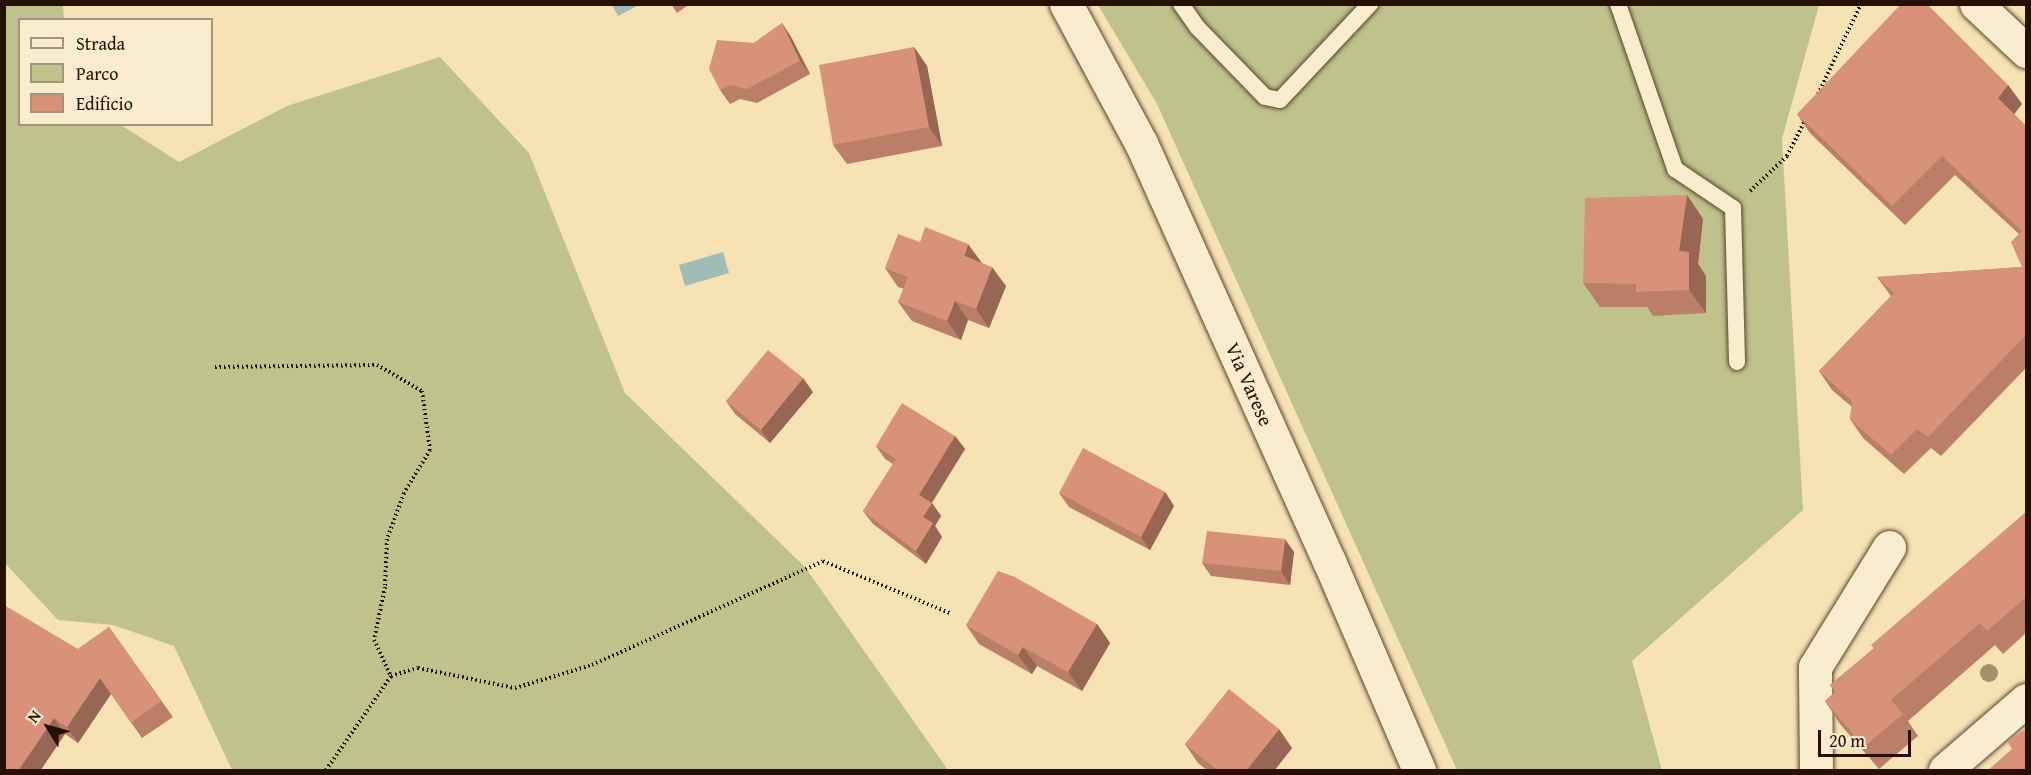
<!DOCTYPE html>
<html>
<head>
<meta charset="utf-8">
<style>
  body { margin:0 }
  #map { position:relative; width:2031px; height:775px; overflow:hidden; background:#f7e2b4; font-family:"Gentium Book Plus",serif }
  div>[style] { position:absolute }
  [style*='--x'] { left:calc(var(--x)*1px); top:calc(var(--y)*1px); width:calc(var(--w)*1px); rotate:calc(var(--a)*1deg) }
  .green>* { inset:0; background:#bfc28b }
  .water>* { inset:0; background:#9fbcb6 }
  .path>* { height:4px; margin-top:-2px; transform-origin:0; background:repeating-linear-gradient(90deg,#251003 0 1.5px,transparent 0 4.5px) }
  .roads { filter:drop-shadow(0 0 2px #5a442f) drop-shadow(0 0 2px #5a442f) }
  .service>* { height:16px; margin:-8px; padding:0 8px; transform-origin:8px; border-radius:8px; background:#faecce }
  .minor>* { height:33px; margin:-16.5px; padding:0 16.5px; transform-origin:16.5px; border-radius:16.5px; background:#faecce }
  .secondary>* { height:33px; margin:-16.5px; padding:0 16.5px; transform-origin:16.5px; border-radius:16.5px; background:#faecce }
  .trees>* { width:18px; height:18px; margin:-9px; border-radius:50%; background:#a1916d }
  .wall>* { inset:0; background:#bb7e69 }
  .shaded-wall>* { inset:0; background:#986655 }
  .building>* { inset:0; background:#d9927a }
  span { translate:-50% -50%; white-space:nowrap; text-align:center; line-height:1.15; -webkit-text-stroke:4.5px #faecce; paint-order:stroke }
  .street-label { font-size:20px; color:#251003 }
  .frame { position:absolute; inset:0; border:6px solid #251003; pointer-events:none }
  .legend { position:absolute; left:18px; top:18px; width:195px; height:108px; box-sizing:border-box; background:#faecce; border:2px solid #a5947d; margin:0; padding:8px 10px; list-style:none; font-size:18px; color:#251003 }
  .legend li { display:flex; align-items:center; gap:12px; height:30px }
  .legend b { width:30px; border:2px solid #a5947d }
  .north { position:absolute; left:18px; top:697px; width:60px; height:60px; -webkit-text-stroke:4px #faecce; paint-order:stroke; rotate:307deg; font-size:16px; font-weight:700; line-height:24px; text-align:center; color:#251003 }
  .north::after { content:''; display:block; margin:auto; width:21px; height:27px; background:#251003; clip-path:polygon(50% 0,100% 100%,50% 72%,0 100%) }
  .scale { position:absolute; left:1818px; top:730px; width:93px; height:27px; box-sizing:border-box; border:3px solid #251003; border-top:0; padding-left:8px; font-size:18px; line-height:21px; white-space:nowrap; color:#251003; -webkit-text-stroke:4px #faecce; paint-order:stroke }
</style>
</head>
<body>
<div id="map">
  <div class="green">
    <i style="clip-path:polygon(5px 4px,63px 5px,64px 19px,20px 20px,20px 124px,121px 125px,179px 162px,287px 106px,440px 57px,529px 153px,625px 393px,805px 567px,948px 770px,232px 770px,174px 646px,113px 625px,58px 620px,5px 563px)"></i>
    <i style="clip-path:polygon(1098px 5px,1819px 5px,1782px 139px,1803px 510px,1632px 661px,1662px 770px,1457px 770px,1157px 104px)"></i>
  </div>
  <div class="water">
    <i style="clip-path:polygon(612px 5px,639px 5px,618px 16px)"></i>
    <i style="clip-path:polygon(723px 252px,729px 273px,685px 286px,679px 265px)"></i>
  </div>
  <div class="path">
    <i style="--x:1818;--y:94;--w:100;--a:-64.5"></i>
    <i style="--x:1750;--y:191;--w:51;--a:-43.4"></i>
    <i style="--x:1787;--y:156;--w:40;--a:-63.4"></i>
    <i style="--x:215;--y:367;--w:162;--a:-0.7"></i>
    <i style="--x:377;--y:365;--w:52;--a:30"></i>
    <i style="--x:422;--y:391;--w:60;--a:82.3"></i>
    <i style="--x:430;--y:450;--w:50;--a:121.2"></i>
    <i style="--x:404;--y:493;--w:49;--a:110.3"></i>
    <i style="--x:387;--y:539;--w:48;--a:92.4"></i>
    <i style="--x:385;--y:587;--w:54;--a:101.7"></i>
    <i style="--x:374;--y:640;--w:40;--a:65"></i>
    <i style="--x:326;--y:770;--w:114;--a:-55.3"></i>
    <i style="--x:391;--y:676;--w:28;--a:-17"></i>
    <i style="--x:418;--y:668;--w:99;--a:11.7"></i>
    <i style="--x:515;--y:688;--w:80;--a:-16.6"></i>
    <i style="--x:592;--y:665;--w:253;--a:-24.2"></i>
    <i style="--x:823;--y:561;--w:139;--a:22.3"></i>
  </div>
  <div class="roads">
    <div class="service">
      <i style="--x:1181;--y:4;--w:29;--a:55"></i>
      <i style="--x:1198;--y:28;--w:96;--a:45.8"></i>
      <i style="--x:1265;--y:97;--w:15;--a:11"></i>
      <i style="--x:1280;--y:100;--w:132;--a:-46.8"></i>
      <i style="--x:1618;--y:4;--w:175;--a:70.9"></i>
      <i style="--x:1675;--y:169;--w:70;--a:33.9"></i>
      <i style="--x:1733;--y:208;--w:154;--a:88.5"></i>
    </div>
    <div class="minor">
      <i style="--x:1976;--y:4;--w:69;--a:43.2"></i>
      <i style="--x:1816;--y:770;--w:103;--a:-90.6"></i>
      <i style="--x:1815;--y:667;--w:141;--a:-58.3"></i>
      <i style="--x:1945;--y:770;--w:107;--a:-40.8"></i>
    </div>
    <div class="secondary">
      <i style="--x:1066;--y:4;--w:158;--a:61.7"></i>
      <i style="--x:1141;--y:143;--w:458;--a:65.8"></i>
      <i style="--x:1329;--y:561;--w:228;--a:66.7"></i>
    </div>
  </div>
  <div class="trees">
    <i style="left:1989px;top:673px"></i>
  </div>
  <div class="wall">
    <i style="clip-path:polygon(671px 4px,690px 4px,677px 13px)"></i>
    <i style="clip-path:polygon(782px 23px,791px 37px,810px 74px,757px 103px,740px 99px,730px 104px,720px 90px,754px 43px)"></i>
    <i style="clip-path:polygon(914px 47px,927px 66px,942px 146px,847px 164px,833px 145px)"></i>
    <i style="clip-path:polygon(2008px 85px,2022px 104px,2014px 114px,2026px 126px,2026px 368px,1941px 456px,1931px 448px,1904px 474px,1863px 438px,1850px 419px,1852px 407px,1832px 390px,1819px 371px,1891px 296px,1877px 277px,2022px 267px,2019px 234px,1955px 175px,1905px 225px,1810px 133px,1797px 114px)"></i>
    <i style="clip-path:polygon(1687px 195px,1703px 219px,1698px 264px,1706px 276px,1706px 313px,1653px 316px,1647px 307px,1600px 307px,1583px 283px)"></i>
    <i style="clip-path:polygon(920px 242px,981px 262px,1006px 286px,989px 328px,968px 320px,961px 340px,912px 321px,898px 302px,904px 289px,898px 287px,885px 268px)"></i>
    <i style="clip-path:polygon(813px 392px,770px 443px,735px 414px,726px 401px)"></i>
    <i style="clip-path:polygon(955px 436px,965px 449px,932px 503px,941px 516px,935px 526px,942px 537px,926px 564px,873px 524px,863px 511px,893px 464px,885px 459px,876px 446px)"></i>
    <i style="clip-path:polygon(1165px 492px,1174px 506px,1150px 550px,1069px 507px,1059px 493px)"></i>
    <i style="clip-path:polygon(2026px 512px,2026px 633px,2003px 654px,1995px 645px,1908px 721px,1918px 736px,1879px 769px,1840px 724px,1825px 701px,1835px 692px,1830px 685px,1873px 649px)"></i>
    <i style="clip-path:polygon(1294px 552px,1290px 585px,1211px 576px,1202px 563px)"></i>
    <i style="clip-path:polygon(1097px 624px,1110px 643px,1082px 691px,1037px 666px,1032px 674px,979px 644px,966px 625px)"></i>
    <i style="clip-path:polygon(109px 627px,173px 717px,142px 738px,111px 694px,78px 743px,65px 734px,40px 771px,4px 771px,78px 649px)"></i>
    <i style="clip-path:polygon(1185px 744px,1292px 748px,1274px 771px,1208px 771px,1198px 763px)"></i>
  </div>
  <div class="shaded-wall">
    <i style="clip-path:polygon(782px 23px,791px 37px,810px 74px,800px 61px)"></i>
    <i style="clip-path:polygon(914px 47px,927px 66px,942px 146px,929px 127px)"></i>
    <i style="clip-path:polygon(2008px 85px,2022px 104px,2012px 117px,1998px 98px)"></i>
    <i style="clip-path:polygon(1687px 195px,1703px 219px,1698px 264px,1706px 276px,1706px 313px,1689px 290px,1679px 251px)"></i>
    <i style="clip-path:polygon(968px 244px,982px 263px,964px 256px)"></i>
    <i style="clip-path:polygon(992px 267px,1006px 286px,989px 328px,976px 309px)"></i>
    <i style="clip-path:polygon(955px 301px,968px 320px,961px 340px,947px 321px)"></i>
    <i style="clip-path:polygon(803px 378px,813px 392px,770px 443px,761px 430px)"></i>
    <i style="clip-path:polygon(955px 436px,965px 449px,928px 508px,919px 495px)"></i>
    <i style="clip-path:polygon(1165px 492px,1174px 506px,1150px 550px,1141px 537px)"></i>
    <i style="clip-path:polygon(932px 503px,941px 516px,935px 526px,942px 537px,926px 564px,916px 551px,923px 517px)"></i>
    <i style="clip-path:polygon(1285px 539px,1294px 552px,1290px 585px,1281px 571px)"></i>
    <i style="clip-path:polygon(1097px 624px,1110px 643px,1082px 691px,1068px 672px)"></i>
    <i style="clip-path:polygon(1023px 647px,1037px 666px,1032px 674px,1018px 655px)"></i>
    <i style="clip-path:polygon(100px 678px,111px 694px,78px 743px,67px 727px)"></i>
    <i style="clip-path:polygon(54px 718px,65px 734px,40px 771px,18px 771px)"></i>
    <i style="clip-path:polygon(1279px 729px,1292px 748px,1274px 771px,1246px 771px)"></i>
  </div>
  <div class="building">
    <i style="clip-path:polygon(1901px 4px,1927px 4px,2008px 85px,1998px 98px,2026px 126px,2026px 335px,1928px 437px,1917px 429px,1891px 455px,1850px 419px,1852px 401px,1819px 371px,1894px 293px,1877px 277px,2022px 267px,2011px 242px,2022px 231px,1942px 156px,1892px 206px,1797px 114px)"></i>
    <i style="clip-path:polygon(782px 23px,800px 61px,747px 89px,730px 85px,720px 90px,709px 69px,717px 40px,754px 43px)"></i>
    <i style="clip-path:polygon(914px 47px,929px 127px,833px 145px,819px 65px)"></i>
    <i style="clip-path:polygon(1687px 195px,1679px 251px,1689px 252px,1689px 290px,1636px 292px,1636px 284px,1583px 283px,1585px 198px)"></i>
    <i style="clip-path:polygon(925px 227px,968px 244px,964px 256px,992px 267px,976px 309px,955px 301px,947px 321px,898px 302px,908px 277px,885px 268px,898px 234px,920px 242px)"></i>
    <i style="clip-path:polygon(768px 350px,803px 378px,761px 430px,726px 401px)"></i>
    <i style="clip-path:polygon(902px 403px,955px 436px,919px 495px,932px 503px,923px 517px,933px 523px,916px 551px,863px 511px,896px 459px,876px 446px)"></i>
    <i style="clip-path:polygon(1083px 448px,1165px 492px,1141px 537px,1059px 493px)"></i>
    <i style="clip-path:polygon(2026px 512px,2026px 597px,1987px 631px,1980px 623px,1891px 700px,1903px 714px,1864px 747px,1825px 701px,1836px 692px,1830px 685px,1874px 649px,1871px 645px)"></i>
    <i style="clip-path:polygon(1207px 531px,1285px 539px,1281px 571px,1202px 563px)"></i>
    <i style="clip-path:polygon(998px 571px,1015px 577px,1097px 624px,1068px 672px,1023px 647px,1018px 655px,966px 625px)"></i>
    <i style="clip-path:polygon(4px 605px,78px 649px,109px 627px,161px 701px,131px 723px,100px 678px,67px 727px,54px 718px,18px 771px,4px 771px)"></i>
    <i style="clip-path:polygon(1229px 689px,1279px 729px,1246px 771px,1219px 771px,1185px 744px)"></i>
    <i style="clip-path:polygon(2026px 729px,2026px 771px,1987px 771px,2012px 749px,2007px 741px)"></i>
  </div>
  <div class="street-label">
    <span style="left:1250px;top:384px;rotate:66deg">Via Varese</span>
  </div>
  <div class="frame"></div>
  <ul class="legend">
  <li><b style="height:8px;background:#faecce"></b>Strada</li>
  <li><b style="height:16px;background:#bfc28b"></b>Parco</li>
  <li><b style="height:16px;background:#d9927a"></b>Edificio</li>
  </ul>
  <div class="north">N</div>
  <div class="scale">20 m</div>
</div>
</body>
</html>
